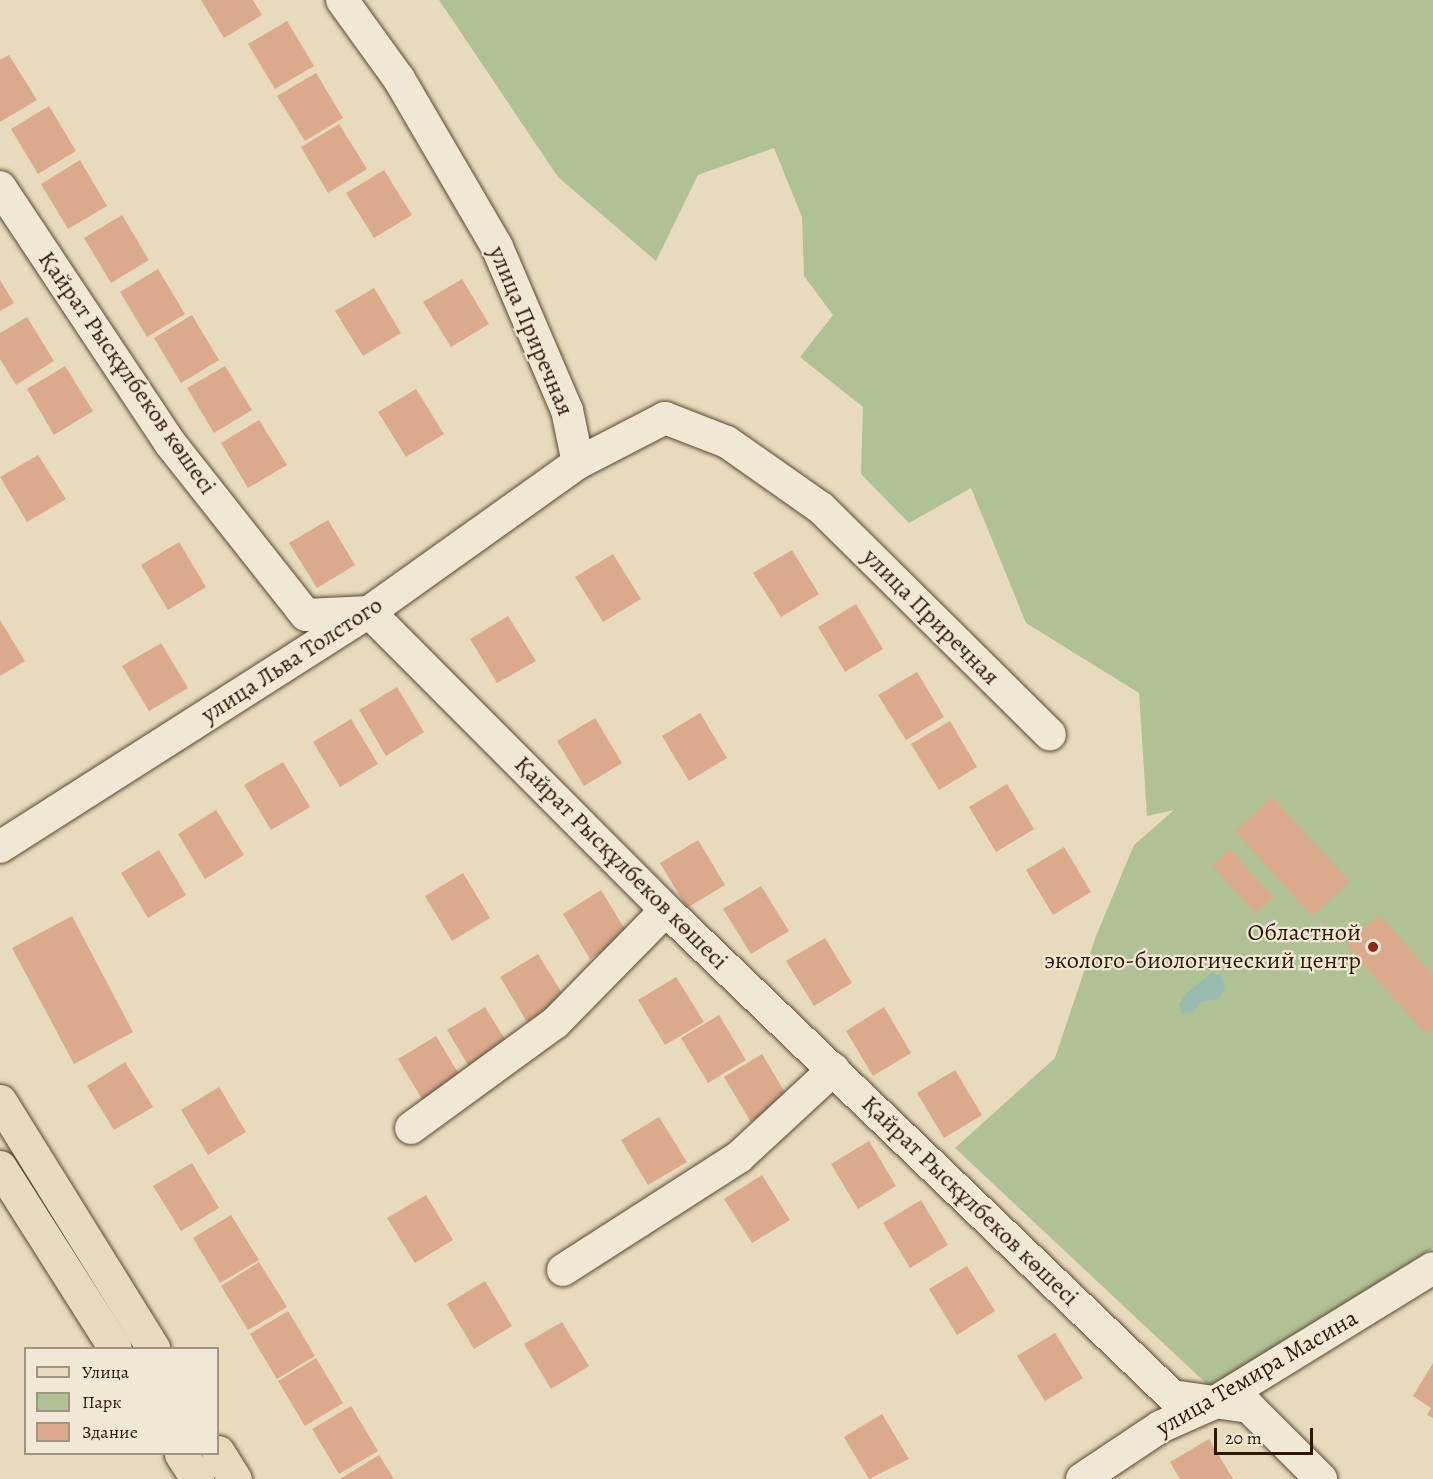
<!DOCTYPE html>
<html>
<head>
<meta charset="utf-8">
<style>
  body { margin:0 }
  #map { position:relative; width:1433px; height:1479px; overflow:hidden; background:#e8dbbd; font-family:Alegreya,serif }
  div>[style] { position:absolute }
  [style*='--x'] { left:calc(var(--x)*1px); top:calc(var(--y)*1px); width:calc(var(--w)*1px); rotate:calc(var(--a)*1deg) }
  .green>* { inset:0; background:#b0c195 }
  .water>* { inset:0; background:#97bbaf }
  .building>* { inset:0; background:#dbaa8c }
  .roads { filter:drop-shadow(0 0 2px #5c4833) drop-shadow(0 0 2px #5c4833) }
  .minor>* { height:32px; margin:-16px; padding:0 16px; transform-origin:16px; border-radius:16px; background:#f0e8d4 }
  .major>* { height:33px; margin:-16.5px; padding:0 16.5px; transform-origin:16.5px; border-radius:16.5px; background:#e8dbbd }
  .dots>* { width:16px; height:16px; translate:-50% -50%; box-sizing:border-box; border:3px solid #f0e8d4; border-radius:50% }
  span { translate:-50% -50%; white-space:nowrap; text-align:center; line-height:1.15; -webkit-text-stroke:4.5px #f0e8d4; paint-order:stroke }
  .street-label { font-size:24px; color:#2e1705 }
  .poi-label { font-size:24px; color:#2e1705 }
  .right { translate:-100% -50%; text-align:right }
  .legend { position:absolute; left:24px; top:1347px; width:195px; height:108px; box-sizing:border-box; background:#f0e8d4; border:2px solid #a29481; margin:0; padding:8px 10px; list-style:none; font-size:18px; color:#2e1705 }
  .legend li { display:flex; align-items:center; gap:12px; height:30px }
  .legend b { width:30px; border:2px solid #a29481 }
  .scale { position:absolute; left:1214px; top:1428px; width:99px; height:27px; box-sizing:border-box; border:3px solid #2e1705; border-top:0; padding-left:8px; font-size:18px; line-height:21px; white-space:nowrap; color:#2e1705; -webkit-text-stroke:4px #f0e8d4; paint-order:stroke }
</style>
</head>
<body>
<div id="map">
  <div class="green">
    <i style="clip-path:polygon(439px 0,1433px 0,1433px 1248px,1210px 1387px,955px 1148px,1055px 1058px,1096px 936px,1134px 845px,1174px 810px,1147px 816px,1139px 693px,1026px 623px,971px 488px,909px 523px,861px 474px,863px 407px,800px 357px,833px 315px,804px 276px,802px 217px,774px 148px,698px 175px,656px 261px,558px 177px)"></i>
  </div>
  <div class="water">
    <i style="clip-path:polygon(1212px 972px,1221px 976px,1225px 987px,1219px 999px,1202px 1001px,1193px 1012px,1182px 1014px,1179px 1004px,1187px 993px)"></i>
  </div>
  <div class="building">
    <i style="clip-path:polygon(201px 0,253px 0,262px 15px,224px 38px)"></i>
    <i style="clip-path:polygon(287px 21px,314px 66px,275px 89px,248px 44px)"></i>
    <i style="clip-path:polygon(9px 55px,37px 100px,0 122px,0 60px)"></i>
    <i style="clip-path:polygon(316px 73px,343px 118px,305px 141px,277px 96px)"></i>
    <i style="clip-path:polygon(49px 106px,76px 151px,38px 174px,11px 129px)"></i>
    <i style="clip-path:polygon(339px 124px,367px 169px,328px 193px,301px 147px)"></i>
    <i style="clip-path:polygon(80px 160px,107px 206px,68px 229px,41px 184px)"></i>
    <i style="clip-path:polygon(384px 170px,412px 215px,374px 238px,346px 193px)"></i>
    <i style="clip-path:polygon(122px 215px,149px 260px,111px 283px,84px 238px)"></i>
    <i style="clip-path:polygon(158px 269px,185px 314px,147px 337px,120px 292px)"></i>
    <i style="clip-path:polygon(462px 279px,489px 324px,451px 347px,423px 302px)"></i>
    <i style="clip-path:polygon(0 280px,14px 303px,0 311px)"></i>
    <i style="clip-path:polygon(374px 288px,401px 333px,363px 356px,335px 311px)"></i>
    <i style="clip-path:polygon(192px 315px,219px 360px,181px 383px,154px 338px)"></i>
    <i style="clip-path:polygon(27px 317px,54px 361px,16px 385px,0 359px,0 333px)"></i>
    <i style="clip-path:polygon(65px 366px,93px 411px,54px 435px,27px 389px)"></i>
    <i style="clip-path:polygon(225px 366px,252px 410px,214px 433px,187px 388px)"></i>
    <i style="clip-path:polygon(416px 389px,444px 434px,406px 457px,378px 412px)"></i>
    <i style="clip-path:polygon(259px 420px,287px 465px,248px 488px,221px 443px)"></i>
    <i style="clip-path:polygon(38px 455px,66px 499px,27px 522px,0 477px)"></i>
    <i style="clip-path:polygon(328px 520px,355px 565px,317px 588px,289px 543px)"></i>
    <i style="clip-path:polygon(179px 542px,206px 587px,168px 610px,141px 565px)"></i>
    <i style="clip-path:polygon(792px 550px,819px 594px,781px 617px,753px 573px)"></i>
    <i style="clip-path:polygon(613px 554px,641px 599px,603px 622px,575px 577px)"></i>
    <i style="clip-path:polygon(856px 604px,883px 649px,845px 672px,818px 627px)"></i>
    <i style="clip-path:polygon(508px 616px,536px 661px,497px 683px,470px 639px)"></i>
    <i style="clip-path:polygon(0 620px,25px 661px,0 676px)"></i>
    <i style="clip-path:polygon(161px 643px,188px 688px,149px 711px,122px 666px)"></i>
    <i style="clip-path:polygon(917px 672px,944px 717px,906px 740px,878px 695px)"></i>
    <i style="clip-path:polygon(397px 687px,424px 732px,386px 756px,359px 710px)"></i>
    <i style="clip-path:polygon(700px 713px,727px 758px,689px 781px,662px 736px)"></i>
    <i style="clip-path:polygon(595px 718px,622px 763px,584px 786px,557px 741px)"></i>
    <i style="clip-path:polygon(351px 719px,378px 764px,340px 787px,313px 742px)"></i>
    <i style="clip-path:polygon(950px 721px,977px 767px,939px 790px,911px 744px)"></i>
    <i style="clip-path:polygon(283px 762px,310px 807px,271px 830px,244px 785px)"></i>
    <i style="clip-path:polygon(1007px 784px,1034px 829px,996px 852px,969px 807px)"></i>
    <i style="clip-path:polygon(1272px 797px,1350px 882px,1312px 916px,1235px 831px)"></i>
    <i style="clip-path:polygon(216px 810px,244px 855px,205px 879px,178px 834px)"></i>
    <i style="clip-path:polygon(698px 840px,725px 885px,687px 908px,660px 863px)"></i>
    <i style="clip-path:polygon(1064px 847px,1091px 892px,1053px 915px,1026px 870px)"></i>
    <i style="clip-path:polygon(1230px 849px,1273px 897px,1255px 913px,1212px 865px)"></i>
    <i style="clip-path:polygon(159px 850px,186px 895px,148px 918px,121px 873px)"></i>
    <i style="clip-path:polygon(463px 873px,490px 918px,452px 941px,425px 896px)"></i>
    <i style="clip-path:polygon(761px 886px,789px 931px,751px 954px,723px 909px)"></i>
    <i style="clip-path:polygon(601px 890px,629px 936px,590px 959px,563px 914px)"></i>
    <i style="clip-path:polygon(1379px 915px,1433px 975px,1433px 1028px,1426px 1034px,1346px 945px)"></i>
    <i style="clip-path:polygon(72px 916px,133px 1032px,74px 1064px,12px 948px)"></i>
    <i style="clip-path:polygon(825px 938px,852px 983px,814px 1006px,786px 961px)"></i>
    <i style="clip-path:polygon(538px 954px,565px 998px,527px 1022px,500px 977px)"></i>
    <i style="clip-path:polygon(676px 977px,704px 1022px,665px 1045px,638px 1000px)"></i>
    <i style="clip-path:polygon(485px 1007px,513px 1052px,474px 1075px,447px 1030px)"></i>
    <i style="clip-path:polygon(884px 1007px,911px 1053px,873px 1076px,846px 1031px)"></i>
    <i style="clip-path:polygon(719px 1015px,746px 1060px,708px 1083px,681px 1038px)"></i>
    <i style="clip-path:polygon(436px 1036px,463px 1081px,425px 1104px,398px 1059px)"></i>
    <i style="clip-path:polygon(762px 1054px,789px 1099px,751px 1122px,724px 1077px)"></i>
    <i style="clip-path:polygon(125px 1062px,153px 1107px,114px 1130px,87px 1086px)"></i>
    <i style="clip-path:polygon(955px 1070px,982px 1115px,944px 1138px,917px 1093px)"></i>
    <i style="clip-path:polygon(219px 1087px,246px 1132px,208px 1155px,181px 1110px)"></i>
    <i style="clip-path:polygon(659px 1117px,687px 1162px,648px 1185px,621px 1140px)"></i>
    <i style="clip-path:polygon(869px 1141px,896px 1186px,858px 1209px,831px 1164px)"></i>
    <i style="clip-path:polygon(192px 1163px,219px 1208px,181px 1231px,153px 1186px)"></i>
    <i style="clip-path:polygon(762px 1175px,790px 1220px,752px 1243px,724px 1199px)"></i>
    <i style="clip-path:polygon(426px 1195px,453px 1240px,415px 1263px,387px 1218px)"></i>
    <i style="clip-path:polygon(921px 1200px,948px 1245px,910px 1268px,883px 1223px)"></i>
    <i style="clip-path:polygon(231px 1215px,259px 1260px,220px 1283px,193px 1238px)"></i>
    <i style="clip-path:polygon(259px 1262px,287px 1307px,248px 1330px,221px 1286px)"></i>
    <i style="clip-path:polygon(967px 1266px,995px 1311px,957px 1335px,929px 1289px)"></i>
    <i style="clip-path:polygon(485px 1281px,512px 1326px,474px 1349px,447px 1304px)"></i>
    <i style="clip-path:polygon(288px 1311px,315px 1356px,277px 1379px,250px 1334px)"></i>
    <i style="clip-path:polygon(562px 1322px,589px 1366px,551px 1389px,524px 1344px)"></i>
    <i style="clip-path:polygon(1055px 1333px,1083px 1378px,1045px 1401px,1017px 1356px)"></i>
    <i style="clip-path:polygon(316px 1358px,343px 1403px,305px 1426px,278px 1381px)"></i>
    <i style="clip-path:polygon(1433px 1363px,1433px 1418px,1427px 1415px,1431px 1408px,1413px 1396px)"></i>
    <i style="clip-path:polygon(351px 1406px,378px 1451px,339px 1474px,312px 1429px)"></i>
    <i style="clip-path:polygon(882px 1414px,909px 1459px,869px 1479px,844px 1437px)"></i>
    <i style="clip-path:polygon(1209px 1439px,1233px 1479px,1180px 1479px,1170px 1462px)"></i>
    <i style="clip-path:polygon(379px 1455px,394px 1479px,340px 1479px)"></i>
  </div>
  <div class="roads">
    <div class="minor">
      <i style="--x:342;--y:0;--w:97;--a:54.2"></i>
      <i style="--x:399;--y:79;--w:194;--a:59.7"></i>
      <i style="--x:497;--y:247;--w:177;--a:66.8"></i>
      <i style="--x:567;--y:410;--w:54;--a:78.3"></i>
      <i style="--x:578;--y:463;--w:98;--a:-27.3"></i>
      <i style="--x:665;--y:418;--w:66;--a:21.2"></i>
      <i style="--x:727;--y:442;--w:115;--a:35.1"></i>
      <i style="--x:821;--y:508;--w:322;--a:44.7"></i>
      <i style="--x:0;--y:187;--w:307;--a:56.4"></i>
      <i style="--x:170;--y:443;--w:219;--a:51.7"></i>
      <i style="--x:306;--y:615;--w:63;--a:-2.7"></i>
      <i style="--x:369;--y:612;--w:421;--a:45.1"></i>
      <i style="--x:666;--y:910;--w:702;--a:43.84"></i>
      <i style="--x:1172;--y:1396;--w:78;--a:8.1"></i>
      <i style="--x:1249;--y:1407;--w:102;--a:45"></i>
      <i style="--x:0;--y:847;--w:437;--a:-32.5"></i>
      <i style="--x:369;--y:612;--w:257;--a:-35.5"></i>
      <i style="--x:411;--y:1128;--w:178;--a:-36.1"></i>
      <i style="--x:555;--y:1023;--w:158;--a:-45.5"></i>
      <i style="--x:563;--y:1270;--w:209;--a:-32.7"></i>
      <i style="--x:739;--y:1157;--w:129;--a:-42.8"></i>
      <i style="--x:1082;--y:1479;--w:94;--a:-33.7"></i>
      <i style="--x:1160;--y:1427;--w:57;--a:-23.9"></i>
      <i style="--x:1212;--y:1404;--w:259;--a:-31.6"></i>
    </div>
    <div class="major">
      <i style="--x:0;--y:1101;--w:291;--a:58.2"></i>
      <i style="--x:0;--y:1167;--w:214;--a:57.6"></i>
      <i style="--x:218;--y:1452;--w:32;--a:58"></i>
      <i style="--x:181;--y:1454;--w:30;--a:57"></i>
    </div>
  </div>
  <div class="dots">
    <i style="left:1373px;top:947px;background:#8f2418"></i>
  </div>
  <div class="street-label">
    <span style="left:531px;top:331px;rotate:67deg">улица Приречная</span>
    <span style="left:127px;top:373px;rotate:55deg">Қайрат Рысқұлбеков көшесі</span>
    <span style="left:931px;top:617px;rotate:45deg">улица Приречная</span>
    <span style="left:292px;top:660px;rotate:-33deg">улица Льва Толстого</span>
    <span style="left:621px;top:863px;rotate:45deg">Қайрат Рысқұлбеков көшесі</span>
    <span style="left:970px;top:1201px;rotate:44deg">Қайрат Рысқұлбеков көшесі</span>
    <span style="left:1257px;top:1373px;rotate:-30deg">улица Темира Масина</span>
  </div>
  <div class="poi-label">
    <span class="right" style="left:1361px;top:947px">Областной<br>эколого-биологический центр</span>
  </div>
  <ul class="legend">
  <li><b style="height:8px;background:#e8dbbd"></b>Улица</li>
  <li><b style="height:16px;background:#b0c195"></b>Парк</li>
  <li><b style="height:16px;background:#dbaa8c"></b>Здание</li>
  </ul>
  <div class="scale">20 m</div>
</div>
</body>
</html>
